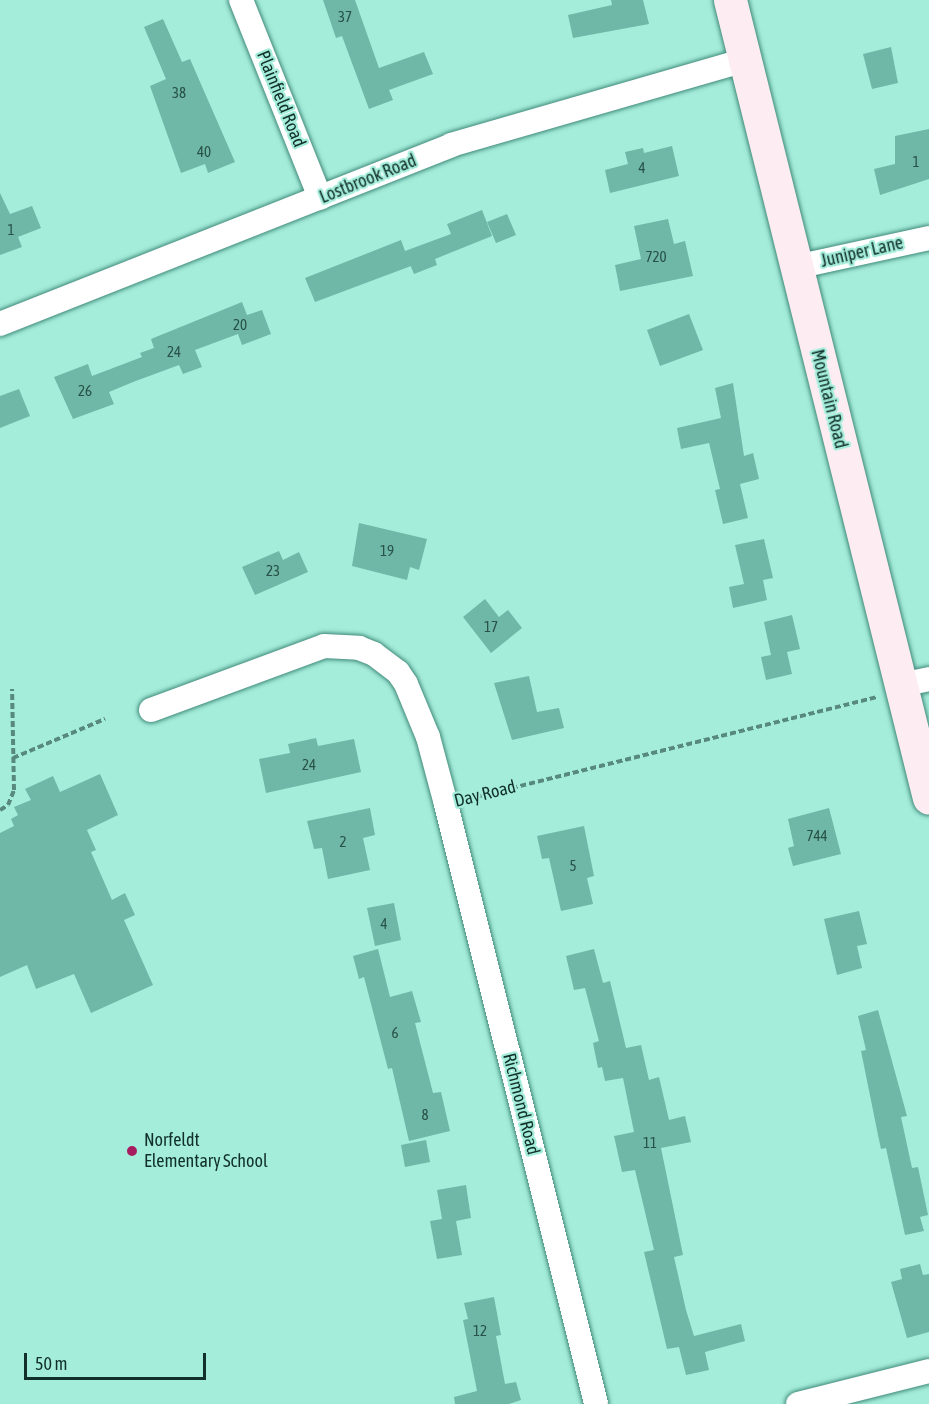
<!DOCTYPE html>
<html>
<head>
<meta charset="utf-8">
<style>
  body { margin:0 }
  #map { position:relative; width:929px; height:1404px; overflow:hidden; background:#a4eddb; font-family:"Asap Condensed",sans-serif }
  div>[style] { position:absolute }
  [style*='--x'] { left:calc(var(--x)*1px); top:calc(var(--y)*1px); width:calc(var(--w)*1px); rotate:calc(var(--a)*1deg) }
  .building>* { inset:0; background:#6fb7a6 }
  .path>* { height:4px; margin-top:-2px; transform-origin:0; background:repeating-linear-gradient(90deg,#57897d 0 6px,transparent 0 9px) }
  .roads { filter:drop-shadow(0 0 2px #428a7a) drop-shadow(0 0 2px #428a7a) }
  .street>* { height:24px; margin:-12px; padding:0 12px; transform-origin:12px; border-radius:12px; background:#fff }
  .secondary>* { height:33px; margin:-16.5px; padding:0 16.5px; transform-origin:16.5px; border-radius:16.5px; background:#fdedf2 }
  .dots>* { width:16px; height:16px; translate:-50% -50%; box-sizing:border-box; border:3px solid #a4eddb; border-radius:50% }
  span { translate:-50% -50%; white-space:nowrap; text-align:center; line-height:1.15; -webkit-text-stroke:4.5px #a4eddb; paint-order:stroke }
  .number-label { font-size:15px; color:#285248 }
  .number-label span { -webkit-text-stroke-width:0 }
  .street-label { font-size:18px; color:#113029 }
  .poi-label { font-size:18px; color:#113029 }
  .left { translate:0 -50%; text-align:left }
  .scale { position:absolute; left:24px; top:1353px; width:182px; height:27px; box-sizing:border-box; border:3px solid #113029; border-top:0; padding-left:8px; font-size:18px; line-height:21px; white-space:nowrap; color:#113029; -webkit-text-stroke:4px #a4eddb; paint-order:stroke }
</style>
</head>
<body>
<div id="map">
  <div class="building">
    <i style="clip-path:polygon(323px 0,355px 0,379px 68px,424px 52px,433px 74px,389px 90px,393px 100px,369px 109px,342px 36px,336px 38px)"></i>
    <i style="clip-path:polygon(611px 0,643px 0,649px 24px,573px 38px,568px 15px,612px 5px)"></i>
    <i style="clip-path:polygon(163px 19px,182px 62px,190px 59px,235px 162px,208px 173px,205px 164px,181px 173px,150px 86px,166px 79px,144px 27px)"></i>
    <i style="clip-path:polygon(891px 47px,898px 83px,872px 89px,863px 54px)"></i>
    <i style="clip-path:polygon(929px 129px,929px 179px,880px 195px,874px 169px,895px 164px,895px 136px)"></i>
    <i style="clip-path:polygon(672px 146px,679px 176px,610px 193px,605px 170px,628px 164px,625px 152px,643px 148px,644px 153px)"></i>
    <i style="clip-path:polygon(0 193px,10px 214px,32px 206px,41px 228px,18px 237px,22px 247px,0 255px)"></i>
    <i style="clip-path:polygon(482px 210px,492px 236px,435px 259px,437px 265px,414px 274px,409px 262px,411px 266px,315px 302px,305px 278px,401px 240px,405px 251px,451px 234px,447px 224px)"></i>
    <i style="clip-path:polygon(507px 214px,516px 235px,496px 243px,487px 222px)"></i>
    <i style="clip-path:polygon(668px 219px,674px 244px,685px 241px,693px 276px,620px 291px,615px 265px,641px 259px,634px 226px)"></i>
    <i style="clip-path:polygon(242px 302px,247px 315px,262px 310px,271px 334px,242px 345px,238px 334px,195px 350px,202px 367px,183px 374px,179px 365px,133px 382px,109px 392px,114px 404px,73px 419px,54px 377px,88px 364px,92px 376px,142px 357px,140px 353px,154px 348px,151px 339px)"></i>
    <i style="clip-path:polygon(689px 314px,703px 350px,660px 366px,647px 330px)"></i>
    <i style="clip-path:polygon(733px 383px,744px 456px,753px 453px,759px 479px,740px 484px,748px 518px,723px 524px,715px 490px,720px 489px,709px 443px,681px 449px,677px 428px,721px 418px,715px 388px)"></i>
    <i style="clip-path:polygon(19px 389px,30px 416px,0 428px,0 396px)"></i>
    <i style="clip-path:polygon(359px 523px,427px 539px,419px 570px,410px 567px,407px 580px,352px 566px)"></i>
    <i style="clip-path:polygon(764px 539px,773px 578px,763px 580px,767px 600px,733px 608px,729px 587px,744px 584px,735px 545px)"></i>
    <i style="clip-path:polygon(279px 551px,283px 560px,299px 552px,308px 572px,255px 595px,242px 567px)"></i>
    <i style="clip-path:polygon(485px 599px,499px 617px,508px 610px,522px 628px,491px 653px,463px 617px)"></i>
    <i style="clip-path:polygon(792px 615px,800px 649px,787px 652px,792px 674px,766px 680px,761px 657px,771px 655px,764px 622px)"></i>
    <i style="clip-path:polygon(529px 676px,537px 712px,559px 708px,564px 728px,512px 740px,494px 683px)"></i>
    <i style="clip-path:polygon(316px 738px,318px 746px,354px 739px,361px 772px,266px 793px,259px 759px,290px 753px,288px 744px)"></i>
    <i style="clip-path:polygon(100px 774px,118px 815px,87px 830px,96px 850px,91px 852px,112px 900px,125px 893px,135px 915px,124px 920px,153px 985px,91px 1013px,74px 974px,36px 989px,27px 965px,0 977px,0 833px,14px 826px,11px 819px,18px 815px,14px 807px,31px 800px,25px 789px,53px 776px,60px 792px)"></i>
    <i style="clip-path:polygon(370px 808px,375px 835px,363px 838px,370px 870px,328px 879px,322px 848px,314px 849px,307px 821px)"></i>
    <i style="clip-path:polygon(829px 808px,841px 854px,793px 866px,788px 848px,794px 846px,788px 819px)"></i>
    <i style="clip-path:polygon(584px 826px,594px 876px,587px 878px,593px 904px,561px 911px,549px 858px,542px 859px,537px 836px)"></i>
    <i style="clip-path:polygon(394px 903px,401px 940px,375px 946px,367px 908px)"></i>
    <i style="clip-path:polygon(859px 911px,867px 944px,857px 946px,862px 968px,837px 975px,824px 919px)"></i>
    <i style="clip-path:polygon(378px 949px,390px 997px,412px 991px,421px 1022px,415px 1023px,433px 1093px,441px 1092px,450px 1131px,409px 1141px,392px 1068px,388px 1069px,364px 977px,359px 979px,353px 956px)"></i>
    <i style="clip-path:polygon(594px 949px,603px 983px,610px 981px,626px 1048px,641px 1045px,649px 1080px,659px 1077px,669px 1120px,685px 1116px,691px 1142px,661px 1148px,683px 1255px,674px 1257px,686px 1310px,694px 1336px,741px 1324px,745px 1341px,705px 1352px,709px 1370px,686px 1375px,679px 1347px,667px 1349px,644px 1252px,654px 1250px,635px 1170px,622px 1172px,614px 1136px,634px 1132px,623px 1078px,605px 1081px,602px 1067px,598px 1068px,593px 1043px,599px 1041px,585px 988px,574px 990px,566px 956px)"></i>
    <i style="clip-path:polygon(878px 1010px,907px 1116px,901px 1117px,912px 1168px,918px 1167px,928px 1215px,920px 1217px,924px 1231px,905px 1235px,886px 1148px,881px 1149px,878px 1135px,861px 1051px,866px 1050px,858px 1016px)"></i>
    <i style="clip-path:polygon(426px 1140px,430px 1162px,405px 1167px,401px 1145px)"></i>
    <i style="clip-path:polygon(466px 1185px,471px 1218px,456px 1221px,462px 1255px,437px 1259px,430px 1221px,442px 1219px,437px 1190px)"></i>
    <i style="clip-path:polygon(920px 1264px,923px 1275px,929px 1274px,929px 1332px,907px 1338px,891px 1282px,902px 1279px,900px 1269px)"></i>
    <i style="clip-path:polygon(494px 1297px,501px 1335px,496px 1336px,505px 1384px,516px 1382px,521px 1400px,509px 1404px,455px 1404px,454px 1397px,477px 1391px,463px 1320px,468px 1319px,464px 1303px)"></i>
  </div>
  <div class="path">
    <i style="--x:13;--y:758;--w:100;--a:-23"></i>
    <i style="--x:468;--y:799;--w:422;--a:-14"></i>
    <i style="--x:0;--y:810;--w:9;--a:-32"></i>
    <i style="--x:8;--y:805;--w:16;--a:-68"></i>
    <i style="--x:14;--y:790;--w:101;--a:-91.1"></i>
  </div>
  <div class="roads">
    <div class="street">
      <i style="--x:241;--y:0;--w:213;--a:68.2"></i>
      <i style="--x:796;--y:267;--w:136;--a:-12.3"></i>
      <i style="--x:0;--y:324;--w:485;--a:-21.6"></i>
      <i style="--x:451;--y:145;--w:306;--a:-16.1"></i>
      <i style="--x:901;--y:685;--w:29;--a:-12"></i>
      <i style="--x:151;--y:710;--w:184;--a:-20.3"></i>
      <i style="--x:324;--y:646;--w:35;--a:3"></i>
      <i style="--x:359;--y:648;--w:16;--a:22"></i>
      <i style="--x:374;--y:654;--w:30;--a:37"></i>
      <i style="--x:398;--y:672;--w:14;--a:56"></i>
      <i style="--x:406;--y:684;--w:57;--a:67.5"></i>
      <i style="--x:428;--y:737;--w:69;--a:75"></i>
      <i style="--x:446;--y:804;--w:618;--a:75.96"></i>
      <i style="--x:798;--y:1404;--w:135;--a:-14.1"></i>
    </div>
    <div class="secondary">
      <i style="--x:730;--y:0;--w:822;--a:76"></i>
    </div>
  </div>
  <div class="dots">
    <i style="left:132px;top:1151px;background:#a71c61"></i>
  </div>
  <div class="number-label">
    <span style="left:345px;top:17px">37</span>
    <span style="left:179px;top:93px">38</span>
    <span style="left:204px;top:152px">40</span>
    <span style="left:916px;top:162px">1</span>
    <span style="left:642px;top:168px">4</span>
    <span style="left:11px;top:230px">1</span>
    <span style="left:656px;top:257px">720</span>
    <span style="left:240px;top:325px">20</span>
    <span style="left:174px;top:352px">24</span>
    <span style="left:85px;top:391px">26</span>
    <span style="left:387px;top:551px">19</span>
    <span style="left:273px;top:571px">23</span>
    <span style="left:491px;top:627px">17</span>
    <span style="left:309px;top:765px">24</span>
    <span style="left:817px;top:836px">744</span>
    <span style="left:343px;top:842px">2</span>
    <span style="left:573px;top:866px">5</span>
    <span style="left:384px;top:924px">4</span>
    <span style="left:395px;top:1033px">6</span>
    <span style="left:425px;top:1115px">8</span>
    <span style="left:650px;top:1143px">11</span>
    <span style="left:480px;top:1331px">12</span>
  </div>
  <div class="street-label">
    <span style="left:281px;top:99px;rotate:68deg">Plainfield Road</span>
    <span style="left:368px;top:179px;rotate:-22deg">Lostbrook Road</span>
    <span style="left:862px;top:252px;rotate:-13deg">Juniper Lane</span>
    <span style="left:829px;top:399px;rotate:76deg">Mountain Road</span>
    <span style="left:485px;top:794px;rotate:-14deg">Day Road</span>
    <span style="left:521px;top:1104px;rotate:76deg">Richmond Road</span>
  </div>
  <div class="poi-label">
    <span class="left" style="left:144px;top:1151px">Norfeldt<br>Elementary School</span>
  </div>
  <div class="scale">50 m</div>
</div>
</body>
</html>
